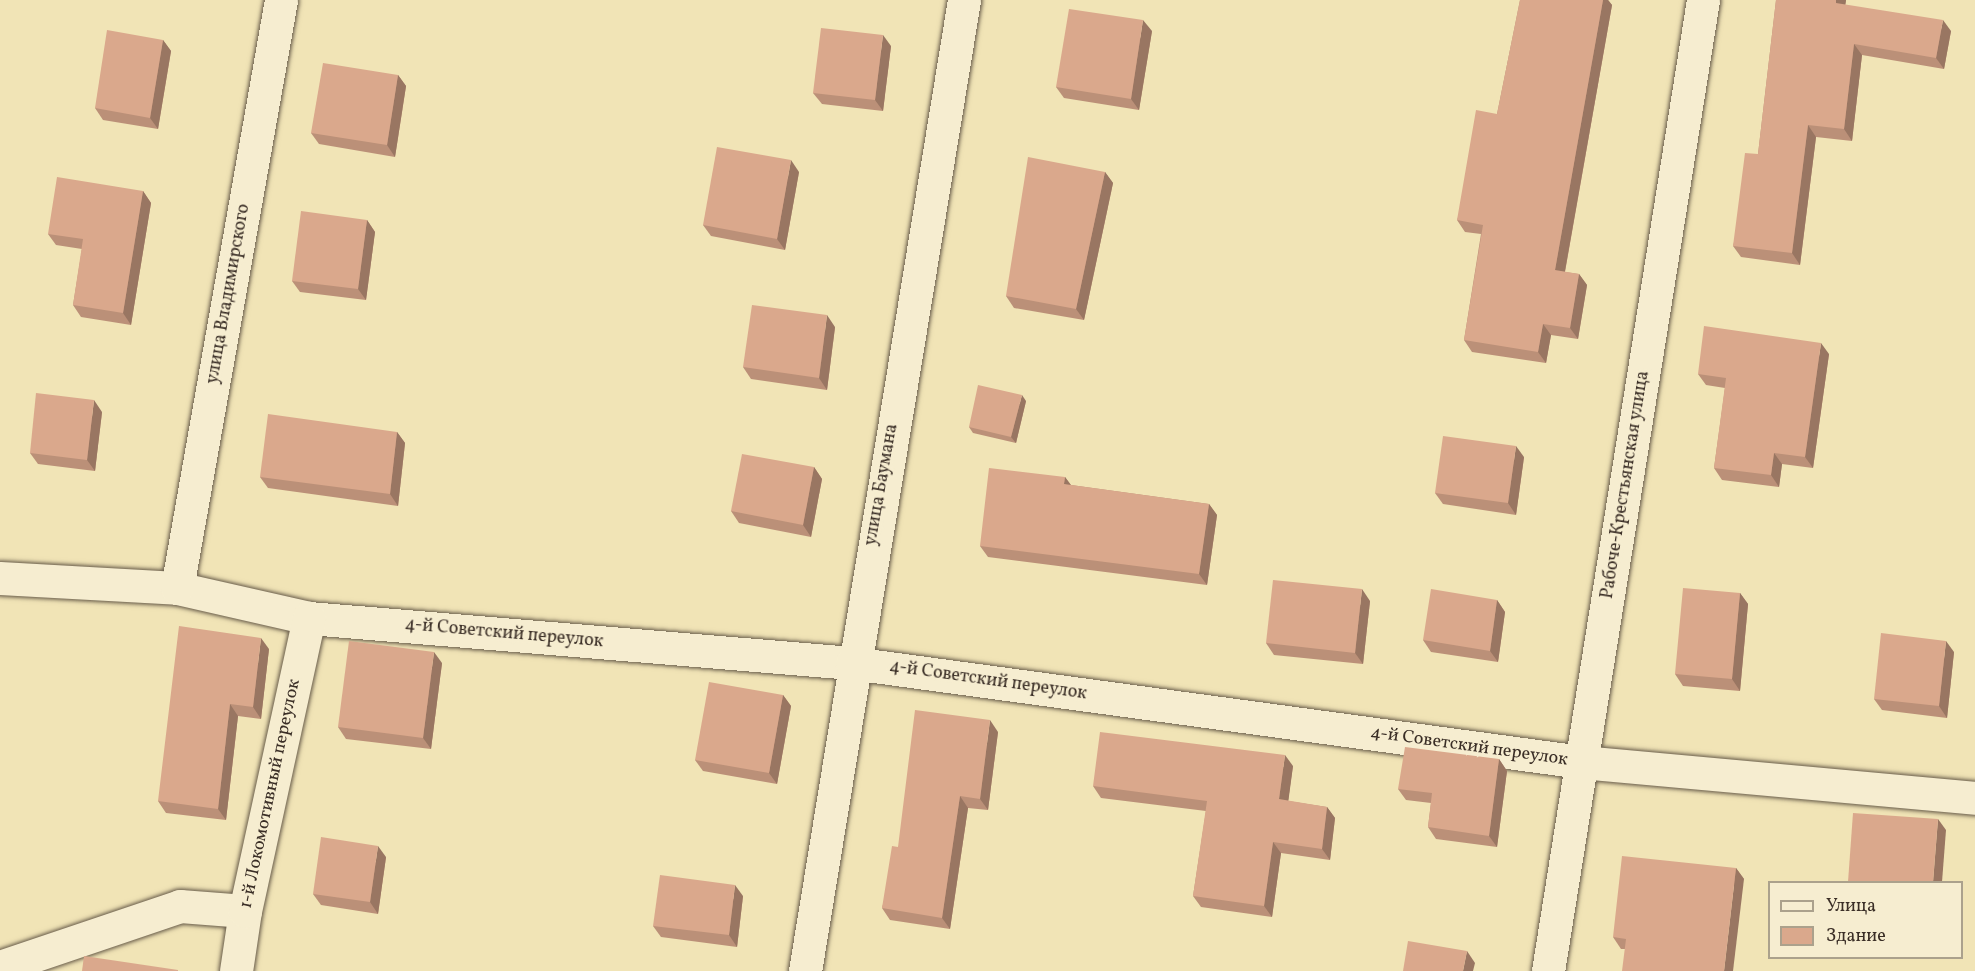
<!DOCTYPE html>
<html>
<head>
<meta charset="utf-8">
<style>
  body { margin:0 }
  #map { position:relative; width:1975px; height:971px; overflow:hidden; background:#f1e4b6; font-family:Vollkorn,serif }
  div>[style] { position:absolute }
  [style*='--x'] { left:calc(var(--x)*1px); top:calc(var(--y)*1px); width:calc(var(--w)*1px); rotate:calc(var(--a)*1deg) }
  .roads { filter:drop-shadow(0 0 2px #685c4a) drop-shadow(0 0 2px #685c4a) }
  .minor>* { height:33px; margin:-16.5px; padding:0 16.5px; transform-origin:16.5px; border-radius:16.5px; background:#f6edd0 }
  .wall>* { inset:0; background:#bb9078 }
  .shaded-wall>* { inset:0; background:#997662 }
  .building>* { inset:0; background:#daa88c }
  span { translate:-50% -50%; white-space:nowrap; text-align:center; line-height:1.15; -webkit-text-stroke:6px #f6edd0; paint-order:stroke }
  .street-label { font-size:18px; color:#3a2e26 }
  .legend { position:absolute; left:1768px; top:881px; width:195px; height:78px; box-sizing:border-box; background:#f6edd0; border:2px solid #aba18c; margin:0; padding:8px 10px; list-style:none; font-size:18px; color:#3a2e26 }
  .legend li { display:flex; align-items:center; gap:12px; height:30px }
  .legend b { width:30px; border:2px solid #aba18c }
</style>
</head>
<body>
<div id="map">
  <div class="roads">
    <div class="minor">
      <i style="--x:0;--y:578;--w:177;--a:3.2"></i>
      <i style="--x:177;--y:588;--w:135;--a:12.8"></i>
      <i style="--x:309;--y:618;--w:545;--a:4.74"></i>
      <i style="--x:852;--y:663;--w:736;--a:7.73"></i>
      <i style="--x:1581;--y:762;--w:396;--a:5.2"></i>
      <i style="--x:177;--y:588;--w:597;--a:-79.97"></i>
      <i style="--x:0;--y:967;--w:190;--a:-18.7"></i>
      <i style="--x:180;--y:906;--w:65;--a:4.4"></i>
      <i style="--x:236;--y:971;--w:61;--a:-81.5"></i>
      <i style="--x:245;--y:911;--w:300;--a:-77.7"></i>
      <i style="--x:805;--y:971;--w:984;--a:-80.7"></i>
      <i style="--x:1548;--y:971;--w:983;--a:-80.93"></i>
    </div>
  </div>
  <div class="wall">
    <i style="clip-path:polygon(1520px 0,1608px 0,1612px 5px,1565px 272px,1579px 274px,1587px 285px,1578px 339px,1551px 335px,1546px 363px,1472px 352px,1464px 340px,1481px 234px,1465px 232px,1457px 220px,1497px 114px)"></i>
    <i style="clip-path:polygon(1776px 0,1846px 0,1845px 5px,1951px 31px,1944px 69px,1862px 55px,1852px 141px,1816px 137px,1800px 265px,1741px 257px,1733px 246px,1758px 154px)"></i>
    <i style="clip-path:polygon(1152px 31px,1139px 110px,1064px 98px,1056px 87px)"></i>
    <i style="clip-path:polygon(163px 40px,171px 51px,158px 129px,103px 120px,95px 108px)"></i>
    <i style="clip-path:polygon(891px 46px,883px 111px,822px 104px,813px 93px)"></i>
    <i style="clip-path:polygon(398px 75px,406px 86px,395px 157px,319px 144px,311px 133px)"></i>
    <i style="clip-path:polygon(799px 172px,785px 250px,711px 236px,703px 225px)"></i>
    <i style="clip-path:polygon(1105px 172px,1113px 183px,1084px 320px,1014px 308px,1006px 296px)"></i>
    <i style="clip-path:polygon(143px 191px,151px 203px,131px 325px,81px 317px,73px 305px,82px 249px,56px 245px,48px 234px)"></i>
    <i style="clip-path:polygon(367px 220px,375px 232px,366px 300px,300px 292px,292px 281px)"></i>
    <i style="clip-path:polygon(835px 327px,827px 390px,751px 379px,743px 367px)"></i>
    <i style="clip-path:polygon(1829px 354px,1813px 468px,1782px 464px,1779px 487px,1722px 480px,1714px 468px,1725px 388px,1706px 385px,1698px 374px)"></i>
    <i style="clip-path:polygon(1026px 401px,1016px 443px,973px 433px,969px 427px)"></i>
    <i style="clip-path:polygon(102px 412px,95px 471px,38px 464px,30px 453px)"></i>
    <i style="clip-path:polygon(397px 432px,405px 443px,398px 506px,268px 488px,260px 477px)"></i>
    <i style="clip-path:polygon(1524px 457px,1516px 515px,1443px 504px,1435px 493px)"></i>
    <i style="clip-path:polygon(814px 467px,822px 479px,811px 537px,739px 523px,731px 511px)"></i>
    <i style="clip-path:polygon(1065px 477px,1071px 485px,1209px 504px,1217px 515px,1207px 585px,988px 557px,980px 546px)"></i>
    <i style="clip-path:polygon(1740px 593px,1748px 604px,1740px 691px,1683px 686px,1675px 674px)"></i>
    <i style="clip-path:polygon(1497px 600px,1505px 612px,1498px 662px,1431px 652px,1423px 640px)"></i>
    <i style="clip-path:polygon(1370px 601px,1363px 664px,1274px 655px,1266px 643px)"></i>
    <i style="clip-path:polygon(269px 649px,261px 719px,238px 716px,226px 820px,166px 813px,158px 801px)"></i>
    <i style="clip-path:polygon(1954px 652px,1947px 718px,1882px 710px,1874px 699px)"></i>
    <i style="clip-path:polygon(442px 663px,431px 749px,346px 739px,338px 727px)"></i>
    <i style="clip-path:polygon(783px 695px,791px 706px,777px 784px,703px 771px,695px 760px)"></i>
    <i style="clip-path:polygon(998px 732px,988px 810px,968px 808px,950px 929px,890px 920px,882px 908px,898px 847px)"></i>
    <i style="clip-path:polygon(1499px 759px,1507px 771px,1497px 847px,1436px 839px,1428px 827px,1431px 803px,1406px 800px,1398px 789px)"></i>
    <i style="clip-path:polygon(1293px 766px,1288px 801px,1327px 807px,1335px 818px,1330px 860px,1281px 853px,1272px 917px,1201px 907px,1193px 896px,1206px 811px,1101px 798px,1093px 786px)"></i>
    <i style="clip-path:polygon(386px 857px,378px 914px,321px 905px,313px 894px)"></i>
    <i style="clip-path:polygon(1736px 868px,1744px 879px,1625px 949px,1621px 949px,1613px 937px)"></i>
    <i style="clip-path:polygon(743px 896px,737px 947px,661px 937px,653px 926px)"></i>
  </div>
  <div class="shaded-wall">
    <i style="clip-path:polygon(1603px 0,1608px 0,1612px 5px,1563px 282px,1555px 270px)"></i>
    <i style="clip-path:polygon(1836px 0,1846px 0,1844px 15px,1836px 3px)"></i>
    <i style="clip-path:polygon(1143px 20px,1152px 31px,1139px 110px,1131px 99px)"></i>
    <i style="clip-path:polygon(1943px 20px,1951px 31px,1944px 69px,1936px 58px)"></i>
    <i style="clip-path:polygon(883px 35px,891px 46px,883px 111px,875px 100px)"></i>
    <i style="clip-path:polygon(163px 40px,171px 51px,158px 129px,150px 118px)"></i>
    <i style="clip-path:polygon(1854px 44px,1862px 55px,1852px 141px,1844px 129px)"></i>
    <i style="clip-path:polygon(398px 75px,406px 86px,395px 157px,387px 145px)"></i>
    <i style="clip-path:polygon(1808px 125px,1816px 137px,1800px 265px,1792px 253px)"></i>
    <i style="clip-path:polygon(791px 160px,799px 172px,785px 250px,777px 239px)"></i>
    <i style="clip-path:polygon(1105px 172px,1113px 183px,1084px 320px,1076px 309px)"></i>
    <i style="clip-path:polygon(143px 191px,151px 203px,131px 325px,123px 313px)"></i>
    <i style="clip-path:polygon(367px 220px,375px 232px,366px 300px,358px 289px)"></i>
    <i style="clip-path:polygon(1579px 274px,1587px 285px,1578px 339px,1570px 328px)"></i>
    <i style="clip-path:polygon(827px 315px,835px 327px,827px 390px,819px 378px)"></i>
    <i style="clip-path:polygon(1543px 324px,1551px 335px,1546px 363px,1538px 352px)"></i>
    <i style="clip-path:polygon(1821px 343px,1829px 354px,1813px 468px,1805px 457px)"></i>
    <i style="clip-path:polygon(1022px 395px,1026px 401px,1016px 443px,1011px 437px)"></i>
    <i style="clip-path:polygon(94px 400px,102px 412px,95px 471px,87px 460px)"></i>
    <i style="clip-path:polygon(397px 432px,405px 443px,398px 506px,390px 494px)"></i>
    <i style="clip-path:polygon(1516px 446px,1524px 457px,1516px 515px,1508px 503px)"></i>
    <i style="clip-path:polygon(1774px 453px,1782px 464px,1779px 487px,1771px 475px)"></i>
    <i style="clip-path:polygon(814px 467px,822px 479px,811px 537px,803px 525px)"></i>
    <i style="clip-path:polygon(1065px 477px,1073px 488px,1064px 484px)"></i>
    <i style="clip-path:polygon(1209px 504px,1217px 515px,1207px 585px,1199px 574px)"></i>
    <i style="clip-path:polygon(1362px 589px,1370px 601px,1363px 664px,1355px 653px)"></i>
    <i style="clip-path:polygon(1740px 593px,1748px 604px,1740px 691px,1732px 679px)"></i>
    <i style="clip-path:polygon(1497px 600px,1505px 612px,1498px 662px,1490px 651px)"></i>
    <i style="clip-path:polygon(261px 638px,269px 649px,261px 719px,253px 707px)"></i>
    <i style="clip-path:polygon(1946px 641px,1954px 652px,1947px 718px,1939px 706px)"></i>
    <i style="clip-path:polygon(434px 652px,442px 663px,431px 749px,423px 738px)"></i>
    <i style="clip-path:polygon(783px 695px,791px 706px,777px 784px,769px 773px)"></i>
    <i style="clip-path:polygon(230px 704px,238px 716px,226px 820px,218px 809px)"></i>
    <i style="clip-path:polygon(990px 720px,998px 732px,988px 810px,980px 799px)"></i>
    <i style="clip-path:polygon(1285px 755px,1293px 766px,1287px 811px,1279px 799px)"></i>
    <i style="clip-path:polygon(1499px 759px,1507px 771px,1497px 847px,1489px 836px)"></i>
    <i style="clip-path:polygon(960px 796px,968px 808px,950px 929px,942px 918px)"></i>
    <i style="clip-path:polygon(1327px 807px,1335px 818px,1330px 860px,1322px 849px)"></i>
    <i style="clip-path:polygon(1938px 819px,1946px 830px,1942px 882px,1933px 882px)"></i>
    <i style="clip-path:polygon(1273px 842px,1281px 853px,1272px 917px,1264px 906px)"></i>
    <i style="clip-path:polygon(378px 846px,386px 857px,378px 914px,370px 902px)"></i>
    <i style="clip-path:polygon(1736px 868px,1744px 879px,1733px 971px,1724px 971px)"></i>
    <i style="clip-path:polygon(735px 885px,743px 896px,737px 947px,729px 935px)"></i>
    <i style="clip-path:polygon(1467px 951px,1475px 963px,1473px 971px,1463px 971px)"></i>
  </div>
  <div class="building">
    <i style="clip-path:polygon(1520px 0,1603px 0,1555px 270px,1579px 274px,1570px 328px,1543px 324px,1538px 352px,1464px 340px,1483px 225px,1457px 220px,1476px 110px,1497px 114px)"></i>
    <i style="clip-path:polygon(1776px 0,1836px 0,1836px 3px,1943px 20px,1936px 58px,1854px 44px,1844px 129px,1808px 125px,1792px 253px,1733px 246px,1745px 153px,1758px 154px)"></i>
    <i style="clip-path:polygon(1069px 9px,1143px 20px,1131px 99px,1056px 87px)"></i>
    <i style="clip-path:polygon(821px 28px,883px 35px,875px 100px,813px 93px)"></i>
    <i style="clip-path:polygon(107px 30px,163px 40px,150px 118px,95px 108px)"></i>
    <i style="clip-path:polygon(323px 63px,398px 75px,387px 145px,311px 133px)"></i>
    <i style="clip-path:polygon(717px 147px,791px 160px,777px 239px,703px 225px)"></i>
    <i style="clip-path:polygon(1028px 157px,1105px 172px,1076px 309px,1006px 296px)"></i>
    <i style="clip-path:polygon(57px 177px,143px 191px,123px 313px,73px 305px,83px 239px,48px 234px)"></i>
    <i style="clip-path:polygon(301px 211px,367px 220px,358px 289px,292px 281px)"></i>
    <i style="clip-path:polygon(752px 305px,827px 315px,819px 378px,743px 367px)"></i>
    <i style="clip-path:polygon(1704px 326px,1821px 343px,1805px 457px,1774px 453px,1771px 475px,1714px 468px,1726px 378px,1698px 374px)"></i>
    <i style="clip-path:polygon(978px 385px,1022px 395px,1011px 437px,969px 427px)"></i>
    <i style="clip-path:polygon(36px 393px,94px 400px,87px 460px,30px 453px)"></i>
    <i style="clip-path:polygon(268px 414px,397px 432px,390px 494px,260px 477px)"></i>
    <i style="clip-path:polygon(1443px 436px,1516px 446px,1508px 503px,1435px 493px)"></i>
    <i style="clip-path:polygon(742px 454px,814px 467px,803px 525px,731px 511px)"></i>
    <i style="clip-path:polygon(989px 468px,1065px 477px,1064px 484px,1209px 504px,1199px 574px,980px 546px)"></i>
    <i style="clip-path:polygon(1273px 580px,1362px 589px,1355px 653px,1266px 643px)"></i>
    <i style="clip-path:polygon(1683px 588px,1740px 593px,1732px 679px,1675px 674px)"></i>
    <i style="clip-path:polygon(1431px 589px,1497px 600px,1490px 651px,1423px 640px)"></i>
    <i style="clip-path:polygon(179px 626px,261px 638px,253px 707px,230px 704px,218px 809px,158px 801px)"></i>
    <i style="clip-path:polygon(1881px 633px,1946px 641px,1939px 706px,1874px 699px)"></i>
    <i style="clip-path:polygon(349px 641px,434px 652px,423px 738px,338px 727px)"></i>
    <i style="clip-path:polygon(709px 682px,783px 695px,769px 773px,695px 760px)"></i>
    <i style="clip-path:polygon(915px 710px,990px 720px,980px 799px,960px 796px,942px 918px,882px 908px,892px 846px,898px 847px)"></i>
    <i style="clip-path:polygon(1100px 732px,1285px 755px,1279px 799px,1327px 807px,1322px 849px,1273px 842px,1264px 906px,1193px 896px,1207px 801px,1093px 786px)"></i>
    <i style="clip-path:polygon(1405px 747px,1499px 759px,1489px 836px,1428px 827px,1432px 793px,1398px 789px)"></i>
    <i style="clip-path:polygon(1853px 813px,1938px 819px,1933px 882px,1848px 882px)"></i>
    <i style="clip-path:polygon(321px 837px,378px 846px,370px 902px,313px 894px)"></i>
    <i style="clip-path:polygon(1622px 856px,1736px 868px,1724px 971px,1622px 971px,1626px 939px,1613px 937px)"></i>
    <i style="clip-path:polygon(660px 875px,735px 885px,729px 935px,653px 926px)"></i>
    <i style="clip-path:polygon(1408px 941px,1467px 951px,1463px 971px,1403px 971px)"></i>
    <i style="clip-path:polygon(84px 956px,178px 970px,178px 971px,82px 971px)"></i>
  </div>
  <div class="street-label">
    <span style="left:229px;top:294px;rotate:-80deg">улица Владимирского</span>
    <span style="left:882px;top:485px;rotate:-80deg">улица Баумана</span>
    <span style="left:1626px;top:485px;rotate:-81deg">Рабоче-Крестьянская улица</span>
    <span style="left:504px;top:634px;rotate:5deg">4-й Советский переулок</span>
    <span style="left:988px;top:681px;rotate:8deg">4-й Советский переулок</span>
    <span style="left:1469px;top:747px;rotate:8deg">4-й Советский переулок</span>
    <span style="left:271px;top:794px;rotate:-78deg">1-й Локомотивный переулок</span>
  </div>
  <ul class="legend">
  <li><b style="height:8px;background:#f6edd0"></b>Улица</li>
  <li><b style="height:16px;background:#daa88c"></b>Здание</li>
  </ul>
</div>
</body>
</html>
